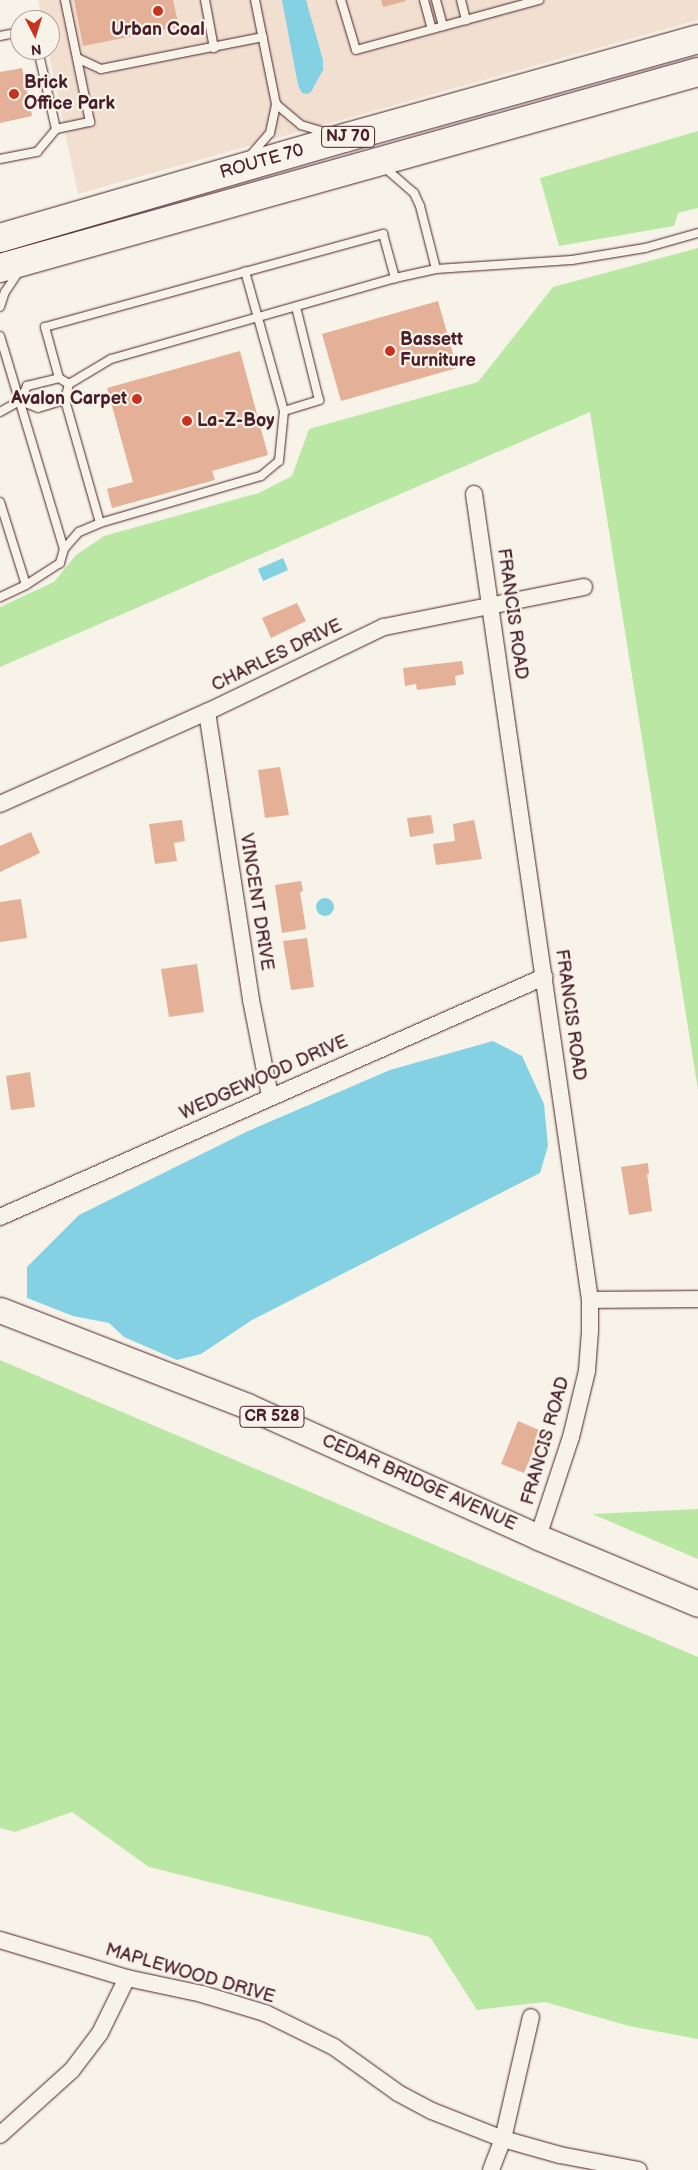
<!DOCTYPE html>
<html>
<head>
<meta charset="utf-8">
<style>
  body { margin:0 }
  #map { position:relative; width:698px; height:2170px; overflow:hidden; background:#f7f3e8; font-family:"Balsamiq Sans",sans-serif }
  div>[style] { position:absolute }
  [style*='--x'] { left:calc(var(--x)*1px); top:calc(var(--y)*1px); width:calc(var(--w)*1px); rotate:calc(var(--a)*1deg) }
  .built>* { inset:0; background:#f1dfd0 }
  .green>* { inset:0; background:#bae7a4 }
  .water>* { inset:0; background:#83d1e2 }
  .round { border-radius:50% }
  .building>* { inset:0; background:#e4b098 }
  .roads { filter:drop-shadow(0 0 1px #4a1f2b) drop-shadow(0 0 1px #4a1f2b) }
  .lane>* { height:8px; margin:-4px; padding:0 4px; transform-origin:4px; border-radius:4px; background:#f7f3e8 }
  .street>* { height:16px; margin:-8px; padding:0 8px; transform-origin:8px; border-radius:8px; background:#f7f3e8 }
  .primary>* { height:25px; margin:-12.5px; padding:0 12.5px; transform-origin:12.5px; border-radius:12.5px; background:#f7f3e8 }
  .highway>* { height:28px; margin:-14px; padding:0 14px; transform-origin:14px; border-radius:14px; background:#f7f3e8 }
  .dots>* { width:14px; height:14px; translate:-50% -50%; box-sizing:border-box; border:2px solid #f7f3e8; border-radius:50% }
  span { translate:-50% -50%; white-space:nowrap; text-align:center; line-height:1.15; -webkit-text-stroke:4.5px #f7f3e8; paint-order:stroke }
  .shield-label span { padding:1px 4px; background:#f7f3e8; border:1px solid; border-radius:4px; -webkit-text-stroke-width:0 }
  .shield-label { font-size:16px; color:#4a1f2b; font-weight:700 }
  .poi-label { font-size:18px; color:#4a1f2b; font-weight:700 }
  .left { translate:0 -50%; text-align:left }
  .right { translate:-100% -50%; text-align:right }
  .street-label { font-size:18px; color:#4a1f2b }
  .north { position:absolute; left:10px; top:10px; width:50px; height:50px; box-sizing:border-box; background:#f7f3e8; border:1px solid #b29e9c; border-radius:50%; rotate:175deg; font-size:14px; font-weight:700; line-height:20px; text-align:center; color:#4a1f2b }
  .north::after { content:''; display:block; margin:auto; width:18px; height:22px; background:#c8321e; clip-path:polygon(50% 0,100% 100%,50% 72%,0 100%) }
</style>
</head>
<body>
<div id="map">
  <div class="built">
    <i style="clip-path:polygon(38px 0,698px 0,698px 20px,78px 194px,48px 50px,50px 50px,50px 20px,42px 20px)"></i>
  </div>
  <div class="green">
    <i style="clip-path:polygon(698px 131px,698px 208px,678px 213px,674px 226px,559px 246px,540px 178px)"></i>
    <i style="clip-path:polygon(698px 248px,698px 1090px,590px 412px,0 667px,0 607px,54px 582px,76px 555px,104px 536px,259px 493px,292px 476px,309px 429px,478px 382px,553px 287px)"></i>
    <i style="clip-path:polygon(0 1360px,698px 1657px,698px 2039px,629px 2026px,545px 2002px,477px 2010px,430px 1937px,149px 1867px,72px 1812px,15px 1832px,0 1828px)"></i>
    <i style="clip-path:polygon(698px 1509px,698px 1559px,592px 1514px)"></i>
  </div>
  <div class="water">
    <i style="clip-path:polygon(282px 0,306px 0,323px 60px,323px 70px,311px 92px,307px 94px,302px 93px,298px 85px)"></i>
    <i style="clip-path:polygon(283px 558px,288px 570px,263px 581px,258px 569px)"></i>
    <i class="round" style="left:316px;top:898px;width:18px;height:18px"></i>
    <i style="clip-path:polygon(493px 1041px,522px 1056px,544px 1104px,548px 1146px,540px 1173px,252px 1320px,201px 1354px,177px 1360px,124px 1337px,109px 1323px,73px 1316px,27px 1298px,27px 1267px,79px 1215px,246px 1132px,390px 1070px)"></i>
  </div>
  <div class="building">
    <i style="clip-path:polygon(74px 0,173px 0,179px 27px,83px 46px)"></i>
    <i style="clip-path:polygon(381px 0,406px 0,406px 1px,383px 7px)"></i>
    <i style="clip-path:polygon(22px 68px,32px 116px,0 123px,0 72px)"></i>
    <i style="clip-path:polygon(438px 301px,457px 368px,341px 401px,322px 334px)"></i>
    <i style="clip-path:polygon(240px 351px,268px 455px,212px 471px,215px 480px,112px 508px,107px 489px,133px 482px,107px 388px)"></i>
    <i style="clip-path:polygon(297px 603px,306px 621px,271px 638px,262px 618px)"></i>
    <i style="clip-path:polygon(462px 661px,464px 674px,455px 676px,456px 685px,417px 690px,416px 684px,405px 686px,403px 668px)"></i>
    <i style="clip-path:polygon(280px 767px,289px 815px,265px 818px,258px 770px)"></i>
    <i style="clip-path:polygon(431px 815px,434px 833px,410px 837px,407px 818px)"></i>
    <i style="clip-path:polygon(182px 820px,185px 841px,174px 843px,177px 861px,155px 864px,149px 824px)"></i>
    <i style="clip-path:polygon(474px 820px,482px 859px,436px 865px,433px 844px,455px 841px,453px 824px)"></i>
    <i style="clip-path:polygon(31px 832px,40px 853px,0 872px,0 846px)"></i>
    <i style="clip-path:polygon(301px 881px,303px 891px,300px 892px,306px 929px,282px 933px,275px 885px)"></i>
    <i style="clip-path:polygon(21px 899px,27px 938px,0 942px,0 902px)"></i>
    <i style="clip-path:polygon(307px 938px,314px 987px,291px 990px,283px 941px)"></i>
    <i style="clip-path:polygon(197px 964px,204px 1012px,169px 1017px,161px 969px)"></i>
    <i style="clip-path:polygon(30px 1072px,35px 1107px,11px 1110px,6px 1076px)"></i>
    <i style="clip-path:polygon(648px 1163px,649px 1174px,647px 1174px,652px 1211px,629px 1215px,621px 1167px)"></i>
    <i style="clip-path:polygon(518px 1421px,539px 1430px,535px 1439px,538px 1440px,524px 1473px,501px 1464px)"></i>
  </div>
  <div class="roads">
    <div class="lane">
      <i style="--x:205;--y:0;--w:49;--a:79.4"></i>
      <i style="--x:341;--y:0;--w:52;--a:73.3"></i>
      <i style="--x:356;--y:50;--w:190;--a:-15.3"></i>
      <i style="--x:424;--y:0;--w:30;--a:75"></i>
      <i style="--x:436;--y:0;--w:27;--a:75"></i>
      <i style="--x:461;--y:0;--w:21;--a:76"></i>
      <i style="--x:0;--y:36;--w:16;--a:-11"></i>
      <i style="--x:16;--y:33;--w:5;--a:37"></i>
      <i style="--x:77;--y:58;--w:26;--a:25"></i>
      <i style="--x:101;--y:69;--w:165;--a:-11.2"></i>
      <i style="--x:276;--y:104;--w:33;--a:40"></i>
      <i style="--x:301;--y:125;--w:27;--a:17"></i>
      <i style="--x:56;--y:129;--w:35;--a:-12"></i>
      <i style="--x:90;--y:122;--w:125;--a:-101.6"></i>
      <i style="--x:249;--y:157;--w:32;--a:-49"></i>
      <i style="--x:270;--y:133;--w:30;--a:-78"></i>
      <i style="--x:276;--y:104;--w:106;--a:-101.4"></i>
      <i style="--x:0;--y:159;--w:38;--a:-11"></i>
      <i style="--x:37;--y:152;--w:30;--a:-50"></i>
      <i style="--x:56;--y:129;--w:81;--a:-102.8"></i>
      <i style="--x:384;--y:167;--w:40;--a:41"></i>
      <i style="--x:414;--y:193;--w:14;--a:65"></i>
      <i style="--x:420;--y:206;--w:65;--a:75.7"></i>
      <i style="--x:0;--y:307;--w:16;--a:-72"></i>
      <i style="--x:5;--y:292;--w:25;--a:-56"></i>
      <i style="--x:0;--y:336;--w:222;--a:73.3"></i>
      <i style="--x:64;--y:549;--w:15;--a:106"></i>
      <i style="--x:60;--y:563;--w:40;--a:147.1"></i>
      <i style="--x:26;--y:585;--w:29;--a:155"></i>
      <i style="--x:69;--y:384;--w:12;--a:-149"></i>
      <i style="--x:59;--y:378;--w:53;--a:-105.4"></i>
      <i style="--x:45;--y:327;--w:351;--a:-15.4"></i>
      <i style="--x:383;--y:234;--w:46;--a:74.7"></i>
      <i style="--x:20;--y:401;--w:19;--a:21"></i>
      <i style="--x:38;--y:408;--w:28;--a:-17"></i>
      <i style="--x:284;--y:411;--w:37;--a:-17"></i>
      <i style="--x:319;--y:400;--w:96;--a:-103.9"></i>
      <i style="--x:0;--y:412;--w:23;--a:-29"></i>
      <i style="--x:20;--y:401;--w:17;--a:-65"></i>
      <i style="--x:27;--y:386;--w:33;--a:-14"></i>
      <i style="--x:0;--y:502;--w:87;--a:72.6"></i>
      <i style="--x:100;--y:523;--w:128;--a:-105.9"></i>
      <i style="--x:65;--y:400;--w:16;--a:-76"></i>
      <i style="--x:69;--y:384;--w:49;--a:-30.8"></i>
      <i style="--x:111;--y:359;--w:295;--a:-15.9"></i>
      <i style="--x:395;--y:278;--w:42;--a:-12.4"></i>
      <i style="--x:436;--y:269;--w:136;--a:-3.8"></i>
      <i style="--x:572;--y:260;--w:74;--a:-9.3"></i>
      <i style="--x:645;--y:248;--w:55;--a:-15.8"></i>
      <i style="--x:64;--y:549;--w:23;--a:-49"></i>
      <i style="--x:79;--y:532;--w:23;--a:-23"></i>
      <i style="--x:100;--y:523;--w:168;--a:-16.3"></i>
      <i style="--x:261;--y:476;--w:23;--a:-40"></i>
      <i style="--x:279;--y:461;--w:50;--a:-84.3"></i>
      <i style="--x:284;--y:411;--w:145;--a:-105.6"></i>
    </div>
    <div class="street">
      <i style="--x:474;--y:494;--w:814;--a:81.81"></i>
      <i style="--x:590;--y:1300;--w:31;--a:90"></i>
      <i style="--x:590;--y:1331;--w:40;--a:94.3"></i>
      <i style="--x:587;--y:1371;--w:68;--a:103.6"></i>
      <i style="--x:571;--y:1437;--w:105;--a:108.3"></i>
      <i style="--x:207;--y:712;--w:291;--a:81.3"></i>
      <i style="--x:251;--y:1000;--w:98;--a:78.8"></i>
      <i style="--x:0;--y:804;--w:227;--a:-24"></i>
      <i style="--x:207;--y:712;--w:196;--a:-25.7"></i>
      <i style="--x:384;--y:627;--w:204;--a:-11.3"></i>
      <i style="--x:0;--y:1217;--w:595;--a:-23.81"></i>
      <i style="--x:590;--y:1300;--w:108;--a:-0.5"></i>
      <i style="--x:0;--y:1940;--w:133;--a:16.7"></i>
      <i style="--x:127;--y:1978;--w:77;--a:12"></i>
      <i style="--x:202;--y:1994;--w:66;--a:16.8"></i>
      <i style="--x:265;--y:2013;--w:77;--a:26.2"></i>
      <i style="--x:334;--y:2047;--w:79;--a:35.7"></i>
      <i style="--x:398;--y:2093;--w:38;--a:28"></i>
      <i style="--x:432;--y:2111;--w:76;--a:21.5"></i>
      <i style="--x:503;--y:2139;--w:59;--a:15.7"></i>
      <i style="--x:560;--y:2155;--w:80;--a:10.8"></i>
      <i style="--x:0;--y:2135;--w:97;--a:-42.1"></i>
      <i style="--x:72;--y:2070;--w:46;--a:-52.9"></i>
      <i style="--x:100;--y:2033;--w:61;--a:-63.9"></i>
      <i style="--x:491;--y:2170;--w:33;--a:-69"></i>
      <i style="--x:503;--y:2139;--w:125;--a:-77.1"></i>
    </div>
    <div class="primary">
      <i style="--x:0;--y:1310;--w:265;--a:21.2"></i>
      <i style="--x:247;--y:1406;--w:319;--a:24.2"></i>
      <i style="--x:538;--y:1537;--w:173;--a:22.7"></i>
    </div>
    <div class="highway">
      <i style="--x:0;--y:238;--w:358;--a:-16.2"></i>
      <i style="--x:344;--y:138;--w:368;--a:-15.6"></i>
      <i style="--x:0;--y:268;--w:725;--a:-15.68"></i>
    </div>
  </div>
  <div class="dots">
    <i style="left:158px;top:11px;background:#c8321e"></i>
    <i style="left:14px;top:94px;background:#c8321e"></i>
    <i style="left:390px;top:351px;background:#c8321e"></i>
    <i style="left:137px;top:399px;background:#c8321e"></i>
    <i style="left:187px;top:421px;background:#c8321e"></i>
  </div>
  <div class="shield-label">
    <span style="left:348px;top:137px">NJ 70</span>
    <span style="left:272px;top:1417px">CR 528</span>
  </div>
  <div class="poi-label">
    <span style="left:158px;top:30px">Urban Coal</span>
    <span class="left" style="left:24px;top:94px">Brick<br>Office Park</span>
    <span class="left" style="left:400px;top:351px">Bassett<br>Furniture</span>
    <span class="right" style="left:127px;top:399px">Avalon Carpet</span>
    <span class="left" style="left:197px;top:421px">La-Z-Boy</span>
  </div>
  <div class="street-label">
    <span style="left:262px;top:162px;rotate:-16deg">ROUTE 70</span>
    <span style="left:512px;top:614px;rotate:82deg">FRANCIS ROAD</span>
    <span style="left:277px;top:656px;rotate:-26deg">CHARLES DRIVE</span>
    <span style="left:256px;top:902px;rotate:81deg">VINCENT DRIVE</span>
    <span style="left:570px;top:1015px;rotate:82deg">FRANCIS ROAD</span>
    <span style="left:264px;top:1078px;rotate:-24deg">WEDGEWOOD DRIVE</span>
    <span style="left:546px;top:1441px;rotate:-74deg">FRANCIS ROAD</span>
    <span style="left:419px;top:1483px;rotate:24deg">CEDAR BRIDGE AVENUE</span>
    <span style="left:190px;top:1974px;rotate:16deg">MAPLEWOOD DRIVE</span>
  </div>
  <div class="north">N</div>
</div>
</body>
</html>
